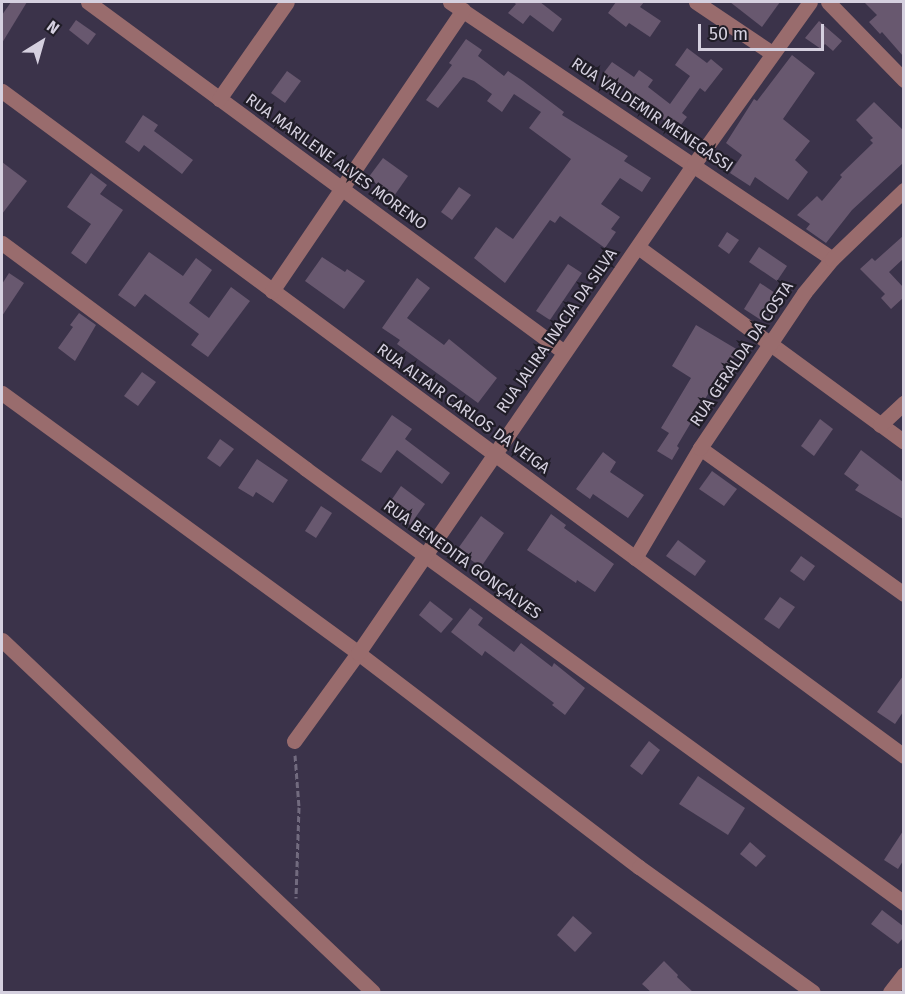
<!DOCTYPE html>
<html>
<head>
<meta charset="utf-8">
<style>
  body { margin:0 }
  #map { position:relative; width:905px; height:994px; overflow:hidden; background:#3b334a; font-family:"Fira Sans",sans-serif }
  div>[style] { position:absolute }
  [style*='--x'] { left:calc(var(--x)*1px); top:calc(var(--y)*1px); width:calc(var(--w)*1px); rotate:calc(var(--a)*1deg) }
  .building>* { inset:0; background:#68586f }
  .path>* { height:3px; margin-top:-1.5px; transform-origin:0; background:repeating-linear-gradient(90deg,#726b7f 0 6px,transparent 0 9px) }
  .minor>* { height:15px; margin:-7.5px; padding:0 7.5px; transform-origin:7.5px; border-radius:7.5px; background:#996c6d }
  span { translate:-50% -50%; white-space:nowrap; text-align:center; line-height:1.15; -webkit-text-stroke:4.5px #201d27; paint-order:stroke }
  .street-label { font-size:16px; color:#d5d0df }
  .frame { position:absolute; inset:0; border:3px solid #d5d0df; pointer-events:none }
  .north { position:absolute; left:12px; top:12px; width:60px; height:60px; -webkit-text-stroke:4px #201d27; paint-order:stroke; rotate:37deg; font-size:16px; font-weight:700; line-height:24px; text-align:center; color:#d5d0df }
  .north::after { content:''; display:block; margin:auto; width:21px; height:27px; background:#d5d0df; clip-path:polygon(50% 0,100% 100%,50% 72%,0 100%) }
  .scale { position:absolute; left:698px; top:24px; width:126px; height:27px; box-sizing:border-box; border:3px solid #d5d0df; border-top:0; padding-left:8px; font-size:18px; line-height:21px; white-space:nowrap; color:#d5d0df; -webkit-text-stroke:4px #201d27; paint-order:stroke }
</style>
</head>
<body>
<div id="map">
  <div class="building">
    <i style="clip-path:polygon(11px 2px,27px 2px,2px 43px,2px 15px)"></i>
    <i style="clip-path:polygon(513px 2px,540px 2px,562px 19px,553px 32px,530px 15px,523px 24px,508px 13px,516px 4px)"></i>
    <i style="clip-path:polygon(616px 2px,644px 2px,640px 7px,661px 21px,650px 37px,629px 23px,626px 27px,608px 13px)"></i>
    <i style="clip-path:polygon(730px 2px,780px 2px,762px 27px)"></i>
    <i style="clip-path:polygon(864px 2px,903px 2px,903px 56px,882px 32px,880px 34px,869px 22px,877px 15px)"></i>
    <i style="clip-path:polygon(76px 20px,96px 34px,88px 45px,69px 30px)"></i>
    <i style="clip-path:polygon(819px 21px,842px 41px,833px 51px,825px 44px,821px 49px,805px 38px)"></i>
    <i style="clip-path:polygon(466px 39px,482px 50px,478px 56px,504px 76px,508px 71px,523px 81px,564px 112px,562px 115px,628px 156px,624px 161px,651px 178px,642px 192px,620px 178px,601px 204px,620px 217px,611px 229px,616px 232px,605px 248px,560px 216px,555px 223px,550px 220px,505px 283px,474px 258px,496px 227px,513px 239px,571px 159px,529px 128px,541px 112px,514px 94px,502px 112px,487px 101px,492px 94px,474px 81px,463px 77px,438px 108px,426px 100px,452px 65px,449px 63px)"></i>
    <i style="clip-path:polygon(687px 48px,707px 63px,711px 59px,723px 69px,705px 92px,700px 88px,682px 113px,687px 117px,677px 130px,651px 110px,653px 107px,622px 85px,620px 88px,602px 75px,612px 62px,634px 77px,639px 70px,653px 80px,648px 87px,670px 104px,690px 76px,675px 65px)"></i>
    <i style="clip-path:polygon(792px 55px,815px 73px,783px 119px,810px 141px,795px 160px,808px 172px,788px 200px,755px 177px,750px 186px,730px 173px,742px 155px,726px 143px,754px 99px,757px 101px)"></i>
    <i style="clip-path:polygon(287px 71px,301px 81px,285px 103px,271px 93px)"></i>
    <i style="clip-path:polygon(874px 102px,903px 130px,903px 163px,852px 210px,826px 243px,806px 229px,810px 224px,797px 215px,817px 196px,822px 201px,842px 177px,840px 175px,873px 143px,870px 140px,873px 138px,856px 120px)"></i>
    <i style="clip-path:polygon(143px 115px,158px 125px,154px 131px,193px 160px,182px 174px,144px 145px,139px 152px,125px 142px)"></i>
    <i style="clip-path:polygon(383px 158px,408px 176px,394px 196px,368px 178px)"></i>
    <i style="clip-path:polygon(2px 162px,27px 181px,2px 214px)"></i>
    <i style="clip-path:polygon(91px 173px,107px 185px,100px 194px,123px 210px,86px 264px,71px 253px,91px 224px,67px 207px)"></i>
    <i style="clip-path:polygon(459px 187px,471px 195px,452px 220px,441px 212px)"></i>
    <i style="clip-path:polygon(727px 232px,739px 240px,729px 254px,718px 246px)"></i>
    <i style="clip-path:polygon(903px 236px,903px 259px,889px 272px,903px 287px,903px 298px,891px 309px,881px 298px,885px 294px,860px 269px,872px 258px,875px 261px)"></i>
    <i style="clip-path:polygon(759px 247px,787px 266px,777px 281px,749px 262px)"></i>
    <i style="clip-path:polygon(149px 252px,183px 276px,196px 258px,212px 270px,189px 303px,209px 318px,231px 287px,250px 301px,208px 357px,191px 345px,199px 334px,145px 294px,135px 307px,118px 295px)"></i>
    <i style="clip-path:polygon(322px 257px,345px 272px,347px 269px,365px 281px,344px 309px,305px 281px)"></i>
    <i style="clip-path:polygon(568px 264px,582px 273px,550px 320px,536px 311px)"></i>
    <i style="clip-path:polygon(9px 273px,24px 283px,2px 316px,2px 284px)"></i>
    <i style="clip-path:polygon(417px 278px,430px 288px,407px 318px,444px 345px,449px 339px,497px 378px,478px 403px,397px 344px,400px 340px,382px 328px)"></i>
    <i style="clip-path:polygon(760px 283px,778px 295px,761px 320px,744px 309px)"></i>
    <i style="clip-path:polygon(79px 313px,96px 325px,75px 361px,58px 348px,73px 327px,70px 325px)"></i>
    <i style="clip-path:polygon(696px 325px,738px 350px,714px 391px,711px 389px,677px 446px,679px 448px,672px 460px,657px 451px,669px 433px,661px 428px,691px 378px,672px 366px)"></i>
    <i style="clip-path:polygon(142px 372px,156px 382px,138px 406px,124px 396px)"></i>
    <i style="clip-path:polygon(392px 415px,412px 429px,405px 439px,450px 473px,442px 484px,397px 450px,381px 473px,361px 460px)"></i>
    <i style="clip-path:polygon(820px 419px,833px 429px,814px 456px,801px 446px)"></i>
    <i style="clip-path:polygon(220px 439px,234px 449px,220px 467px,207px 458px)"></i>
    <i style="clip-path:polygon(861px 450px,903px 482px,903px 519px,855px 490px,859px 485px,844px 474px)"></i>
    <i style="clip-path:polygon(603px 452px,616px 462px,610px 472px,644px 495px,628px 518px,593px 494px,590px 499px,576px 489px)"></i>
    <i style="clip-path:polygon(257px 459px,288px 480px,273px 503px,256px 492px,253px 497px,238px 488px)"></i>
    <i style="clip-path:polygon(712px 471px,737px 489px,724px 506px,699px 489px)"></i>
    <i style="clip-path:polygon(401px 486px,425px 504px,410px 525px,386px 508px)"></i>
    <i style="clip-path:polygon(321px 506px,332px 513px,316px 538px,305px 531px)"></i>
    <i style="clip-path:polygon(551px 514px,566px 525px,564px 528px,614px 564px,595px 592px,577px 580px,576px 583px,527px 550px)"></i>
    <i style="clip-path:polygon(481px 516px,504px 533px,481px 567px,457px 550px)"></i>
    <i style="clip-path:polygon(678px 540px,706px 561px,695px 576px,666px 556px)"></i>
    <i style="clip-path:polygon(801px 556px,815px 566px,804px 581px,790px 571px)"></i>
    <i style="clip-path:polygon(780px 597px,795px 607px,779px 629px,764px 619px)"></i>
    <i style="clip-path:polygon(430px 601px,453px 619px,441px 633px,419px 615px)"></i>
    <i style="clip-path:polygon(470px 608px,483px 618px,478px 625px,514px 652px,521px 643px,552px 667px,554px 663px,585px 688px,565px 715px,552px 705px,554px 703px,485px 651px,482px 656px,451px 632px)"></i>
    <i style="clip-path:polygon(903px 676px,903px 712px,895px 724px,877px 712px)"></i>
    <i style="clip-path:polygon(649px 741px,660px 750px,642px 775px,630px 766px)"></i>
    <i style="clip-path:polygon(698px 776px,745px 808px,728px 835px,679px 804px)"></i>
    <i style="clip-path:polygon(903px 831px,903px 861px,898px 869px,884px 860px)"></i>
    <i style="clip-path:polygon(750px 842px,766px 856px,756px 867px,740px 854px)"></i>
    <i style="clip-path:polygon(882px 910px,903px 926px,903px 938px,898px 944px,871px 924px)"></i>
    <i style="clip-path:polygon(573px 916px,592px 933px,575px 952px,557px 935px)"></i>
    <i style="clip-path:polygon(664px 961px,678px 975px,677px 977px,694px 993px,652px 993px,642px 984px)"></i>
  </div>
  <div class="path">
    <i style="--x:295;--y:755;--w:52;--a:85.6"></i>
    <i style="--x:299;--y:807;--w:91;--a:91.9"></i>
  </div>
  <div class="minor">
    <i style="--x:88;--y:2;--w:591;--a:36.33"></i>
    <i style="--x:450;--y:2;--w:460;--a:33.9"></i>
    <i style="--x:696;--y:2;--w:92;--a:33.9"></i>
    <i style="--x:828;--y:2;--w:109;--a:45.7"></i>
    <i style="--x:2;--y:91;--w:1121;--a:36.4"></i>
    <i style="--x:219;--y:99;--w:118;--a:-55"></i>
    <i style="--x:2;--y:243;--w:379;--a:36.6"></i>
    <i style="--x:306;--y:469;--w:739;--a:35.97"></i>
    <i style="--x:638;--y:247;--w:330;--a:36.2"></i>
    <i style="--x:272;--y:291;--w:340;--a:-55.8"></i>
    <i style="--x:2;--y:393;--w:441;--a:36.1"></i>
    <i style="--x:358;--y:653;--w:353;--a:37.3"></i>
    <i style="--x:639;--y:867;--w:214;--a:35.7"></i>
    <i style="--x:880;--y:425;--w:33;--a:-43"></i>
    <i style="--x:700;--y:448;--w:251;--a:35.6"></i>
    <i style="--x:635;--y:558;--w:128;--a:-59.4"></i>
    <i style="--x:700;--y:448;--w:187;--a:-56.1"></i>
    <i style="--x:804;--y:293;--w:44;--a:-50.5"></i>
    <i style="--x:832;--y:259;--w:100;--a:-43.8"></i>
    <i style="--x:2;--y:640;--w:511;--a:43.49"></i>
    <i style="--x:294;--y:741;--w:109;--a:-54"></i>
    <i style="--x:358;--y:653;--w:593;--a:-55.51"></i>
    <i style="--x:694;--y:164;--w:199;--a:-54.4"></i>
    <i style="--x:890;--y:992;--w:23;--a:-52"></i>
  </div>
  <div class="street-label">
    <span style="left:652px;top:115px;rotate:34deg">RUA VALDEMIR MENEGASSI</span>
    <span style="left:336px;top:162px;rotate:36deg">RUA MARILENE ALVES MORENO</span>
    <span style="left:557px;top:331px;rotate:-55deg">RUA JALIRA INACIA DA SILVA</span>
    <span style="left:742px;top:354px;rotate:-56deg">RUA GERALDA DA COSTA</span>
    <span style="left:463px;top:409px;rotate:36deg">RUA ALTAIR CARLOS DA VEIGA</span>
    <span style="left:462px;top:560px;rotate:36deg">RUA BENEDITA GONÇALVES</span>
  </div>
  <div class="frame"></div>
  <div class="north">N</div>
  <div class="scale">50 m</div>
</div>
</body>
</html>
